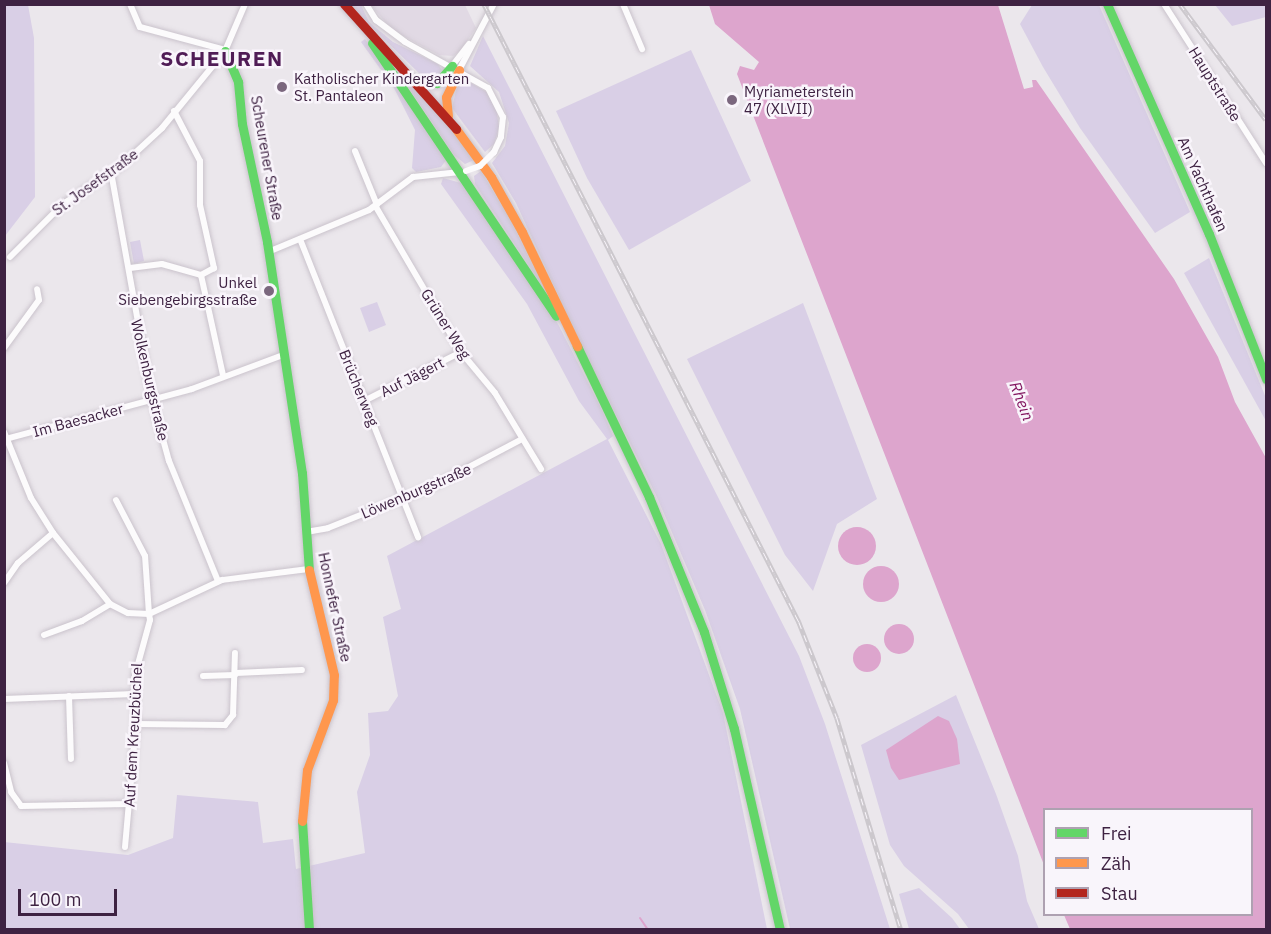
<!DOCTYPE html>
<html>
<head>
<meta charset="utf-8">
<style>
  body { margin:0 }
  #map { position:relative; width:1271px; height:934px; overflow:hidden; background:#ebe7ec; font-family:"IBM Plex Sans",sans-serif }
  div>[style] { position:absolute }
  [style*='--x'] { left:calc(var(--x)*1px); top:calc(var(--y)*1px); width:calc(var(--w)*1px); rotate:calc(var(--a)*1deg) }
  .built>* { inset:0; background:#e1d9e4 }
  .green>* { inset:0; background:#d9cfe6 }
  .water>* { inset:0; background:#dda5cd }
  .round { border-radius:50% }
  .stream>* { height:2px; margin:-1px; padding:0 1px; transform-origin:1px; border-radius:1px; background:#dda5cd }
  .roads { filter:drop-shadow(0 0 2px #cac3cc) drop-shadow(0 0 2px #cac3cc) }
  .street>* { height:6px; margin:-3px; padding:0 3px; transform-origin:3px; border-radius:3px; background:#fcfbfc }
  .fast>* { height:9px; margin:-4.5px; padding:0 4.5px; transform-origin:4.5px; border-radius:4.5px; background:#63d668 }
  .slow>* { height:9px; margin:-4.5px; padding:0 4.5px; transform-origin:4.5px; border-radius:4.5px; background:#ff974d }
  .jam>* { height:9px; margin:-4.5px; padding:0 4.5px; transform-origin:4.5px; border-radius:4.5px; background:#b3261e }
  .rail>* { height:4.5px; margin-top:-2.25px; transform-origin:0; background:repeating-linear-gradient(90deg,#f9f5fb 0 7px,#ccc8cd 0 14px); box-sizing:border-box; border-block:2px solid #ccc8cd }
  .street-bridge>* { height:6px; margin:-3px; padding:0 3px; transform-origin:3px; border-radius:3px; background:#fcfbfc }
  .dots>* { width:16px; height:16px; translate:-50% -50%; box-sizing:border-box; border:3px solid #f9f5fb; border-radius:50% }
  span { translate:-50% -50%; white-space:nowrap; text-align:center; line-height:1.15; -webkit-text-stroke:5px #f9f5fb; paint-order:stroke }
  .poi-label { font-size:15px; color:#3e2242 }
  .left { translate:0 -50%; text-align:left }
  .right { translate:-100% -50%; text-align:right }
  .street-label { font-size:15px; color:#3e2242 }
  .water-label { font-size:16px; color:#831761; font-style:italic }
  .district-label { font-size:21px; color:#501c56; font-weight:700; letter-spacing:1.5px }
  .frame { position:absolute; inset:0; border:6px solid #3e2242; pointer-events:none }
  .legend { position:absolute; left:1043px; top:808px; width:210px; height:108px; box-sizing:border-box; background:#f9f5fb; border:2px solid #aea1b1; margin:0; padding:8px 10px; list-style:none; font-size:18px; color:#3e2242 }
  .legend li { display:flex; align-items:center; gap:12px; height:30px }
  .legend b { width:30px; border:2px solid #aea1b1 }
  .scale { position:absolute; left:18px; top:889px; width:99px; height:27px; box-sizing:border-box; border:3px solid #3e2242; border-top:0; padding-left:8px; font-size:18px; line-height:21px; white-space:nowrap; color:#3e2242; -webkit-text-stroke:4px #f9f5fb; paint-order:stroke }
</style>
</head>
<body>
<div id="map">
  <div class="built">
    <i style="clip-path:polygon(371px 5px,465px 5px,476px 28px,461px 50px,453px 56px,439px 55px,392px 30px)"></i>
  </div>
  <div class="green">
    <i style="clip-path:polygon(5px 4px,28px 5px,34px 38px,35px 197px,5px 236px)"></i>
    <i style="clip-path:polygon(349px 5px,361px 5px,369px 22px,393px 42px,438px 64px,442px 70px,437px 79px,422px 76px)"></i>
    <i style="clip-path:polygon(1032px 5px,1099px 5px,1190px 212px,1155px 233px,1080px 128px,1043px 67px,1020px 24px)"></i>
    <i style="clip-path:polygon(1215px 5px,1266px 5px,1266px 17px,1232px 26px)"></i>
    <i style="clip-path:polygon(483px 36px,799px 656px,825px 724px,890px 929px,790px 929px,740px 709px,705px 610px,656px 495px,581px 345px,516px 203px,492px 163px,505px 146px,509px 123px,499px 92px,470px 66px)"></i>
    <i style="clip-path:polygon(365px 39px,447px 159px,441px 167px,416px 172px,412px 168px,415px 130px,394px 88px,361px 42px)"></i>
    <i style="clip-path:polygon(691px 50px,751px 181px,629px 250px,587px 178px,556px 111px)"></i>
    <i style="clip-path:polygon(394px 66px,447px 125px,474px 160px,465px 164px,454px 155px)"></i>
    <i style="clip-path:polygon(464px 79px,488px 93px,496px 106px,499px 128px,494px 144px,485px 152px,452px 108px,458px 82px)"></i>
    <i style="clip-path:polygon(481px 171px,511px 221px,545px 290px,475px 184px,474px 176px)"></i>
    <i style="clip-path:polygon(443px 178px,461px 183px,558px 324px,602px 410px,613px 436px,608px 440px,661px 544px,723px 713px,767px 929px,5px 929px,4px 842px,128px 855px,173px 838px,177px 795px,258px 802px,263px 843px,293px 839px,296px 869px,365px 853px,357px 792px,370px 755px,368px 713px,388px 711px,398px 696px,383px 617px,401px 609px,387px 556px,607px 439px,579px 401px,527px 304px,441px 184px)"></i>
    <i style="clip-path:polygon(140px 240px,144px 261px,134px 264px,130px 242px)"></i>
    <i style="clip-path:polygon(1209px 258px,1266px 398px,1266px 421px,1184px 273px)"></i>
    <i style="clip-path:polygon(377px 302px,386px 325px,369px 332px,360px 308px)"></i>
    <i style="clip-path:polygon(803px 303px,877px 499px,837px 524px,813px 591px,785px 555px,687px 359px)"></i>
    <i style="clip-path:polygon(956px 695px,996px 794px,1018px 856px,1027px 901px,1039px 929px,969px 929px,958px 914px,904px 866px,890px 845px,861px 745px)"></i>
    <i style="clip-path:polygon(919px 888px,952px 918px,960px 929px,909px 929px,899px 894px)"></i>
  </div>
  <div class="water">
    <i style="clip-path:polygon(709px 5px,998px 5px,1024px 89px,1033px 87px,1032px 80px,1036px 80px,1174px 279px,1218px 357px,1235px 402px,1266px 458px,1266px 929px,1070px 929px,1064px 915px,1252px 914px,1252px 810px,1044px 810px,1044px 865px,737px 74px,740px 66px,754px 70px,759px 62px,715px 24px)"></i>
    <i class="round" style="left:838px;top:527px;width:38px;height:38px"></i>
    <i class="round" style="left:863px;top:566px;width:36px;height:36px"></i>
    <i class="round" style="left:884px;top:624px;width:30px;height:30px"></i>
    <i class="round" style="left:853px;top:644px;width:28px;height:28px"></i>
    <i style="clip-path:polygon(938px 716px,949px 721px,957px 739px,960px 764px,899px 780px,891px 768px,886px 750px)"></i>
  </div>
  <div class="stream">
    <i style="--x:640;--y:918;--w:14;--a:56"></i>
  </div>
  <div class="roads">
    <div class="street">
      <i style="--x:130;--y:4;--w:25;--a:67"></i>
      <i style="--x:140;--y:27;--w:89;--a:15"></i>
      <i style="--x:366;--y:4;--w:19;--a:58"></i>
      <i style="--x:376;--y:20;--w:36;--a:37"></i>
      <i style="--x:405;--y:42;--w:95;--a:29"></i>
      <i style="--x:488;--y:88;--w:33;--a:63"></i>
      <i style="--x:503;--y:117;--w:20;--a:96"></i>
      <i style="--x:501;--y:137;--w:17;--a:115"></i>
      <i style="--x:623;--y:4;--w:49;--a:67.1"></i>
      <i style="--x:1164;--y:4;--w:189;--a:57.3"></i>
      <i style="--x:452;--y:66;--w:28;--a:-52"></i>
      <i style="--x:459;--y:70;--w:75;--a:-62.1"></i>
      <i style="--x:174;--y:111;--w:56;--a:62.5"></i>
      <i style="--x:200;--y:161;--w:44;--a:90"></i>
      <i style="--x:200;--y:205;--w:65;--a:77.5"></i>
      <i style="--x:214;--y:268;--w:15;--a:152"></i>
      <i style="--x:355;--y:151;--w:58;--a:67.8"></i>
      <i style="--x:111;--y:172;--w:231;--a:79.8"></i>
      <i style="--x:152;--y:399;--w:64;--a:74.7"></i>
      <i style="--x:169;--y:461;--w:130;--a:67.8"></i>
      <i style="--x:376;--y:207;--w:168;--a:59.6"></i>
      <i style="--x:461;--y:352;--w:53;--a:50.3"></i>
      <i style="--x:495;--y:393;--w:89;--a:58.8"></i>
      <i style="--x:300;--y:239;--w:321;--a:68.4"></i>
      <i style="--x:268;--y:252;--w:109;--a:-22.6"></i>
      <i style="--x:369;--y:210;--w:55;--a:-36.9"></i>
      <i style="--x:413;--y:177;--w:47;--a:-6.1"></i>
      <i style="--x:10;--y:257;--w:75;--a:-45"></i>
      <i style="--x:63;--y:204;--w:69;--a:-33.2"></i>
      <i style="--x:121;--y:166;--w:56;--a:-42.8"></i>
      <i style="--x:162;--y:128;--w:99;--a:-50.7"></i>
      <i style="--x:225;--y:51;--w:51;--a:-66.9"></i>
      <i style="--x:130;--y:268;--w:32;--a:-7"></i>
      <i style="--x:162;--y:264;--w:41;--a:15.8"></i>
      <i style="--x:201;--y:275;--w:102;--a:77.6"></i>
      <i style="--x:4;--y:348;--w:59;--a:-53.9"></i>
      <i style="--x:39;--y:300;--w:11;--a:-100"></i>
      <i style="--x:364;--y:401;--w:109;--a:-26.8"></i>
      <i style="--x:4;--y:432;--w:71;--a:67.8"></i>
      <i style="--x:31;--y:498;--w:41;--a:57.8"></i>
      <i style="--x:53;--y:533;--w:91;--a:51.2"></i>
      <i style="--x:110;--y:604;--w:20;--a:27"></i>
      <i style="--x:128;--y:613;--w:21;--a:3"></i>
      <i style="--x:149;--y:614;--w:58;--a:-93.9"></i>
      <i style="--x:145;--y:556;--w:63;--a:-117.4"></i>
      <i style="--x:9;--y:438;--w:189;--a:-15"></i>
      <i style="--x:192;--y:389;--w:97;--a:-20.5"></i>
      <i style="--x:306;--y:532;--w:22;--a:-10"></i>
      <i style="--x:328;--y:528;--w:113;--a:-21.8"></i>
      <i style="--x:433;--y:486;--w:101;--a:-27.8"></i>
      <i style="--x:4;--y:583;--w:24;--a:-55"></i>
      <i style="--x:18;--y:563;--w:46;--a:-40.6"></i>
      <i style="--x:44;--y:635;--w:40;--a:-20.2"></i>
      <i style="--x:82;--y:621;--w:33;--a:-31"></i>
      <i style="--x:236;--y:673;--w:66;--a:-2.6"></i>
      <i style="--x:203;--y:676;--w:32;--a:-2"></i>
      <i style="--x:69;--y:696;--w:63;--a:88.2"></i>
      <i style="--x:4;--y:699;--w:130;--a:-2.2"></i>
      <i style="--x:136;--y:724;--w:89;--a:0.6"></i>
      <i style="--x:225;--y:725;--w:13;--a:-51"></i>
      <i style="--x:233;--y:715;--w:62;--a:-88.2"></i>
      <i style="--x:4;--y:763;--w:30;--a:76"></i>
      <i style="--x:11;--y:792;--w:17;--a:54"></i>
      <i style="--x:21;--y:806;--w:108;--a:-1.1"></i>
      <i style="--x:125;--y:847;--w:123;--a:-84.9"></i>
      <i style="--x:136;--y:724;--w:49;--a:-91.2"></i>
      <i style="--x:135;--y:675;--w:57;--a:-74.7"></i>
      <i style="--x:150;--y:620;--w:6;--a:-99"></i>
      <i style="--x:149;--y:614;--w:81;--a:-25"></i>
      <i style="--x:222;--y:580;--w:88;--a:-7.2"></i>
    </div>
    <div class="fast">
      <i style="--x:1107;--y:4;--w:252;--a:66.1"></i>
      <i style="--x:1209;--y:234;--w:156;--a:68.5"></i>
      <i style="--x:372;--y:43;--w:329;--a:56"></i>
      <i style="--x:225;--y:51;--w:34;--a:67"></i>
      <i style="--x:238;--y:82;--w:42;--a:84.6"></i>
      <i style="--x:242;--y:124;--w:121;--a:78"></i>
      <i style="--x:267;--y:242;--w:234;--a:81.4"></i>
      <i style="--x:302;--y:473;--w:97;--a:85.9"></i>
      <i style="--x:417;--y:80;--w:20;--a:9"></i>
      <i style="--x:437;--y:83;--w:23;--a:-49"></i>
      <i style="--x:577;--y:346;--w:167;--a:64.5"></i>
      <i style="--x:649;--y:497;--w:146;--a:67.8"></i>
      <i style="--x:704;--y:632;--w:102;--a:72.8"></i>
      <i style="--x:734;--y:729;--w:206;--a:77.1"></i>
      <i style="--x:302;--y:821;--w:109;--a:86.3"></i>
    </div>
    <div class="slow">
      <i style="--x:448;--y:116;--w:19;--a:-96"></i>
      <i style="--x:446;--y:97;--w:30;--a:-64"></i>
      <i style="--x:456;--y:129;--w:59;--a:53.9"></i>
      <i style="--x:491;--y:177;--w:63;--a:60.6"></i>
      <i style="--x:522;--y:232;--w:127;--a:64.2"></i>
      <i style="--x:302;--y:821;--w:51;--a:-84.4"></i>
      <i style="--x:307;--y:770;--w:75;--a:-69.6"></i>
      <i style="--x:333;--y:700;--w:25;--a:-88"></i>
      <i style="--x:334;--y:675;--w:108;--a:-103.4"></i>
    </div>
    <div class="jam">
      <i style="--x:344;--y:4;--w:168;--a:48.1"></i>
    </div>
  </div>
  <div class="rail">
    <i style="--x:484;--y:4;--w:694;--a:62.99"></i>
    <i style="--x:799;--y:622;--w:103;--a:68.4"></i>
    <i style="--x:837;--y:718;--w:221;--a:73.2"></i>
    <i style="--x:1180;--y:4;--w:144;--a:53.4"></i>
  </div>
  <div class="street-bridge">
    <i style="--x:466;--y:171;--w:15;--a:-20"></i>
    <i style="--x:480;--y:166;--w:20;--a:-45"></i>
  </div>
  <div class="dots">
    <i style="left:282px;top:87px;background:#7b677e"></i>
    <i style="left:732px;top:100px;background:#7b677e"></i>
    <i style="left:269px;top:291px;background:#7b677e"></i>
  </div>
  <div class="poi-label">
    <span class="left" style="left:294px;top:87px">Katholischer Kindergarten<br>St. Pantaleon</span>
    <span class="left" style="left:744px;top:100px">Myriameterstein<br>47 (XLVII)</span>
    <span class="right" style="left:257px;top:291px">Unkel<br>Siebengebirgsstraße</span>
  </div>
  <div class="street-label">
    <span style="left:1215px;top:84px;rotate:58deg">Hauptstraße</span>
    <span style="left:267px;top:158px;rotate:80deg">Scheurener Straße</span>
    <span style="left:95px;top:182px;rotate:-36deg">St. Josefstraße</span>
    <span style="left:1203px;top:184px;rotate:66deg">Am Yachthafen</span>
    <span style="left:446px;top:324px;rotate:58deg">Grüner Weg</span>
    <span style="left:412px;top:377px;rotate:-27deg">Auf Jägert</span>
    <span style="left:150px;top:380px;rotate:77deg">Wolkenburgstraße</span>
    <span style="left:359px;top:388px;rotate:68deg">Brücherweg</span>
    <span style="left:78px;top:420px;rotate:-15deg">Im Baesacker</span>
    <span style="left:416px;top:491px;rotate:-23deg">Löwenburgstraße</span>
    <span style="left:335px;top:607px;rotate:78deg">Honnefer Straße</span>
    <span style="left:133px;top:735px;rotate:-87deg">Auf dem Kreuzbüchel</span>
  </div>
  <div class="water-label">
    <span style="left:1022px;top:401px;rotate:69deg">Rhein</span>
  </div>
  <div class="district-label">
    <span style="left:222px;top:58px">SCHEUREN</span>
  </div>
  <div class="frame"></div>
  <ul class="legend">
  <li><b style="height:8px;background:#63d668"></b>Frei</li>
  <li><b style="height:8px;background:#ff974d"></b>Zäh</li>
  <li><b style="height:8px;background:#b3261e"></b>Stau</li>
  </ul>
  <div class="scale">100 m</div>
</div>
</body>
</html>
